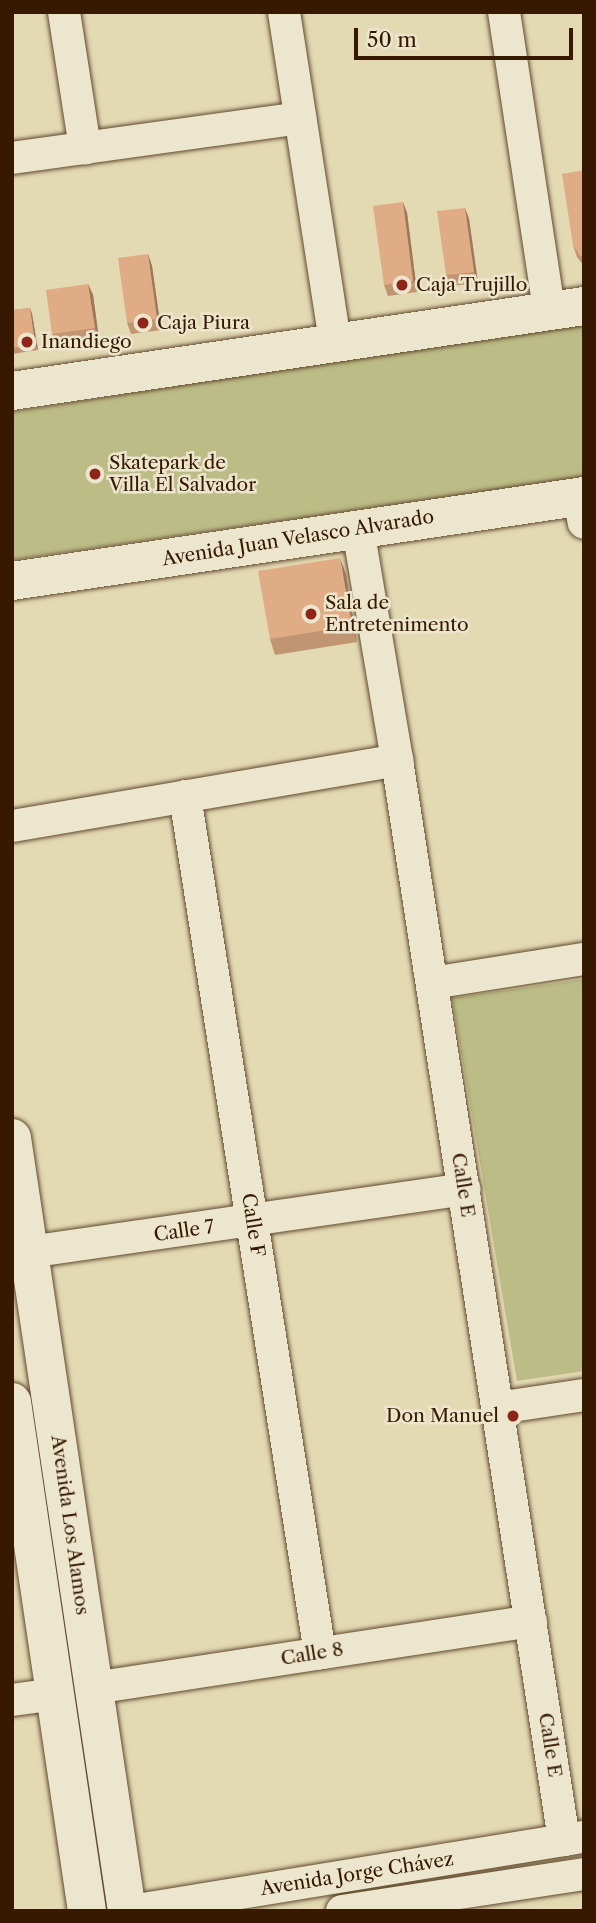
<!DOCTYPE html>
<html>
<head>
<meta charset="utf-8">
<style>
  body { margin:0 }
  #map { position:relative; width:596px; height:1923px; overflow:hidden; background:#e3d9b3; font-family:"Libre Caslon Text",serif }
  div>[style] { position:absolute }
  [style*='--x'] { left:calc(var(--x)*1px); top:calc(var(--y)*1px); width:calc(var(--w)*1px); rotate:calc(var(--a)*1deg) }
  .green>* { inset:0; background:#bcbc87 }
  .roads { filter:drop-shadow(0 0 2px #62492e) drop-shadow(0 0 2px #62492e) }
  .minor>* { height:32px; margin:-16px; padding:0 16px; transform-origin:16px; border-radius:16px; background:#ede6ce }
  .tertiary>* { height:38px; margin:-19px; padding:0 19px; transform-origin:19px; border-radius:19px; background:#ede6ce }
  .secondary>* { height:38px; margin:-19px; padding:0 19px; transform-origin:19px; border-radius:19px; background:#ede6ce }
  .wall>* { inset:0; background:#c19472 }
  .shaded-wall>* { inset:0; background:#9d785d }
  .building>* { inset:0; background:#e0ac85 }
  .dots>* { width:19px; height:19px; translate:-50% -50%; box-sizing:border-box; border:4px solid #ede6ce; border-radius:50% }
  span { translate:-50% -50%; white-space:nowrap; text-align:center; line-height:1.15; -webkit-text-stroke:5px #ede6ce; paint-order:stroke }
  .poi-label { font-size:19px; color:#371901 }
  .left { translate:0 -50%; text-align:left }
  .right { translate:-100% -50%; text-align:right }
  .street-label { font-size:19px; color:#371901 }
  .frame { position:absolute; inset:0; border:14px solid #371901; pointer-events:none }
  .scale { position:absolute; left:354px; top:28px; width:219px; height:32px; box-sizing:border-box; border:4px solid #371901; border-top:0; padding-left:9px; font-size:21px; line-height:24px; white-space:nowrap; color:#371901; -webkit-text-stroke:5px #ede6ce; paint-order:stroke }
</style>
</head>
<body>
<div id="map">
  <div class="green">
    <i style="clip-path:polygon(584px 321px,584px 477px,12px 560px,12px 412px)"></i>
    <i style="clip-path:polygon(584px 979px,584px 1371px,517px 1381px,452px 998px)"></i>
  </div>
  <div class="roads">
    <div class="minor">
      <i style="--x:64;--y:12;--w:138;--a:81.2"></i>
      <i style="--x:284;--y:12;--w:335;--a:81.2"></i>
      <i style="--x:504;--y:12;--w:302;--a:81.4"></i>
      <i style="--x:12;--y:158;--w:291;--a:-7.9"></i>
      <i style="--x:579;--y:496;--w:27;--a:80"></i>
      <i style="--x:358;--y:529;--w:234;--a:80.4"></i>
      <i style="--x:397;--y:760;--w:1093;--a:81.21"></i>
      <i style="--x:185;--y:796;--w:868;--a:81.05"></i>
      <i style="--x:12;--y:826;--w:391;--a:-9.7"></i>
      <i style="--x:432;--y:983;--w:154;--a:-9"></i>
      <i style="--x:29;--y:1252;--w:440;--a:-8.2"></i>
      <i style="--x:498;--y:1408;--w:87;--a:-8.6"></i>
      <i style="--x:94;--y:1688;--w:442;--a:-8.7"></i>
      <i style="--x:12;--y:1700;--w:44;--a:-7.8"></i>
      <i style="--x:131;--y:1911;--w:459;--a:-9.3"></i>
      <i style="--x:342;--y:1911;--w:245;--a:-8.7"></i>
    </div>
    <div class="tertiary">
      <i style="--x:12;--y:1138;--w:782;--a:81.54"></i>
      <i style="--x:12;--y:1402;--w:514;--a:81.62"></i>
    </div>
    <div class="secondary">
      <i style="--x:12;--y:391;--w:578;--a:-8.45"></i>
      <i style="--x:12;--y:581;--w:578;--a:-8.45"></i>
    </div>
  </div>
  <div class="wall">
    <i style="clip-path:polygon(584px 170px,584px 266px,577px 257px,573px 245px)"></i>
    <i style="clip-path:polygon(403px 202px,407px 213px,417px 292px,388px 296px,384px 285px)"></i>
    <i style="clip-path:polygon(465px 208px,469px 219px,478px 283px,451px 286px,446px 275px)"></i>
    <i style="clip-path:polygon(148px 254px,152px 266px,161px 330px,131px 334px,127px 323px)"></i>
    <i style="clip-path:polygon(88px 284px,93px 295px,99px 339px,57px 345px,52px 334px)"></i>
    <i style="clip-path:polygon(30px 308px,32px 314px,38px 350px,12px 354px,12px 310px)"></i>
    <i style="clip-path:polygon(346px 574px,357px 642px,275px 655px,270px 639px)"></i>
  </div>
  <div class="shaded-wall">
    <i style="clip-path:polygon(403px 202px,407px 213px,417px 292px,413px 281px)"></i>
    <i style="clip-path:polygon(465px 208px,469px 219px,478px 283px,474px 272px)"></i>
    <i style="clip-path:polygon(148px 254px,152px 266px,161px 330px,157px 319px)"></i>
    <i style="clip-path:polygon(88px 284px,93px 295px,99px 339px,95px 328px)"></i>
    <i style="clip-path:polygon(30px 308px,32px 314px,38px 350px,35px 344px)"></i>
    <i style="clip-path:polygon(340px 558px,346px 574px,357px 642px,352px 626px)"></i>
  </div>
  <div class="building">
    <i style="clip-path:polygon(584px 170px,584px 256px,580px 256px,573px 245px,562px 174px)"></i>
    <i style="clip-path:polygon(403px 202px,413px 281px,384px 285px,373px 206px)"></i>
    <i style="clip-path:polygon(465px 208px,474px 272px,446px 275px,437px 211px)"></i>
    <i style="clip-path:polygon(148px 254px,157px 319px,127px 323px,118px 258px)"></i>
    <i style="clip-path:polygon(88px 284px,95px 328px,52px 334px,46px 290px)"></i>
    <i style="clip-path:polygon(30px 308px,35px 344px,12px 348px,12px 310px)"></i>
    <i style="clip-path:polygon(340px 558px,352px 626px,270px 639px,258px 571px)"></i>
  </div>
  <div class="dots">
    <i style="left:402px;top:285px;background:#8f2418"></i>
    <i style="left:143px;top:323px;background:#8f2418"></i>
    <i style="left:27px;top:342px;background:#8f2418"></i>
    <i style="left:95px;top:474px;background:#8f2418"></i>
    <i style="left:311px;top:614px;background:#8f2418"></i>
    <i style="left:513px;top:1416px;background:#8f2418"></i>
  </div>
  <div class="poi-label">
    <span class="left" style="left:416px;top:285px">Caja Trujillo</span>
    <span class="left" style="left:157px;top:323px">Caja Piura</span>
    <span class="left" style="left:41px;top:342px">Inandiego</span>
    <span class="left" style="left:109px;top:474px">Skatepark de<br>Villa El Salvador</span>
    <span class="left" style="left:325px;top:614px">Sala de<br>Entretenimento</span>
    <span class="right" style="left:499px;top:1416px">Don Manuel</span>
  </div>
  <div class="street-label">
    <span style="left:298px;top:538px;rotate:-9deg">Avenida Juan Velasco Alvarado</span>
    <span style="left:463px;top:1185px;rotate:81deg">Calle E</span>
    <span style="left:253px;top:1225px;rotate:81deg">Calle F</span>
    <span style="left:184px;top:1231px;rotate:-8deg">Calle 7</span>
    <span style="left:70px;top:1525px;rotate:82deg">Avenida Los Alamos</span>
    <span style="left:312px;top:1654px;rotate:-9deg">Calle 8</span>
    <span style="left:550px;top:1745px;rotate:81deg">Calle E</span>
    <span style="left:357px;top:1874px;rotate:-9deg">Avenida Jorge Chávez</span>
  </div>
  <div class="frame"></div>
  <div class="scale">50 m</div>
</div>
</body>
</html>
